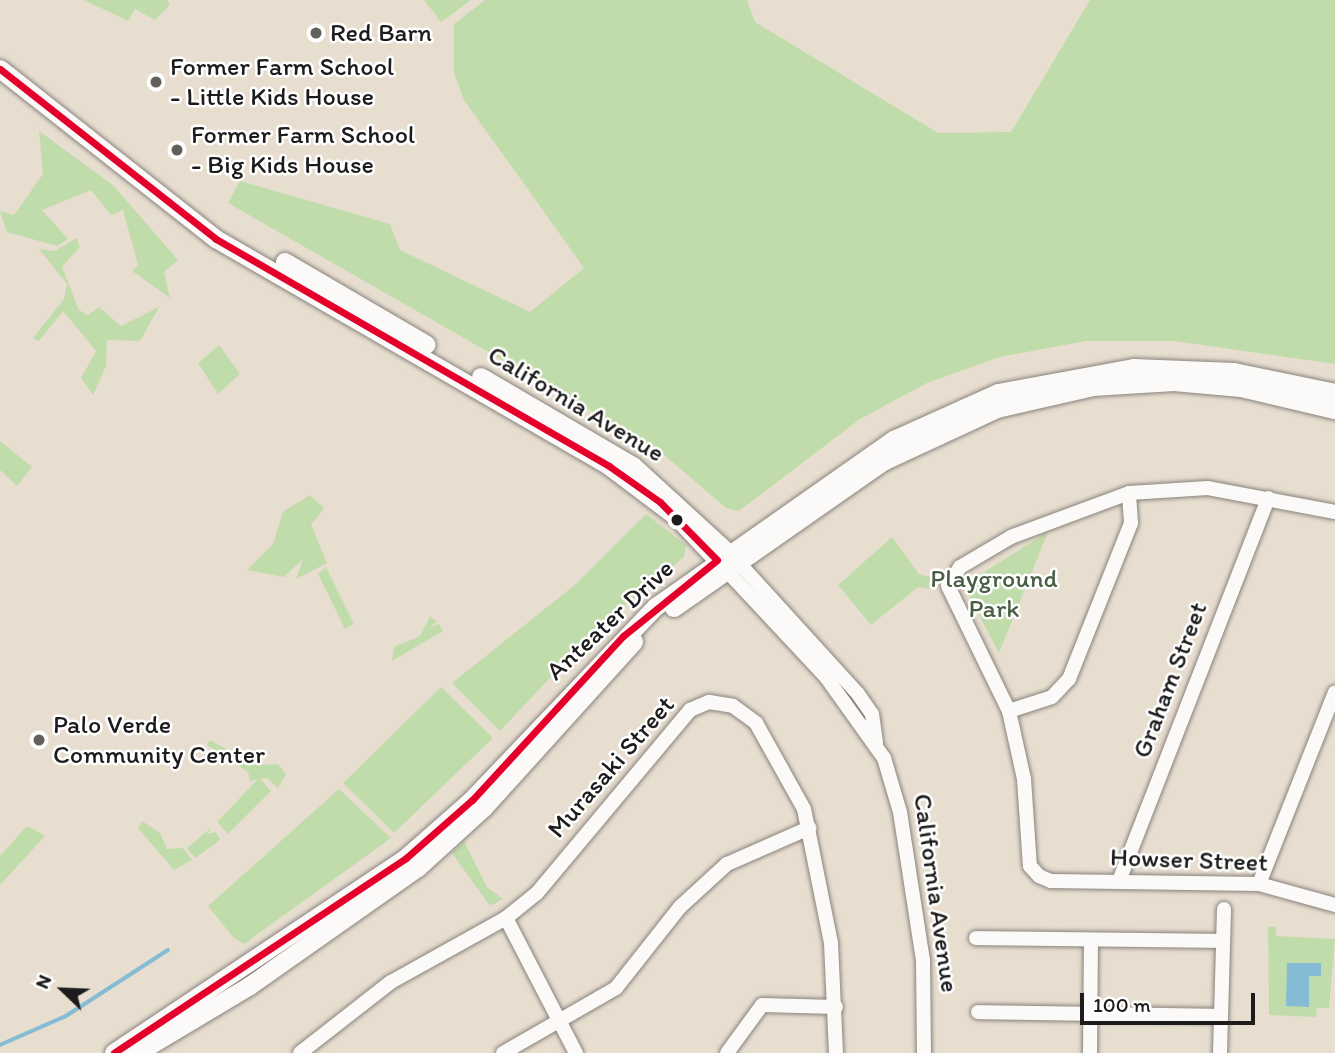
<!DOCTYPE html>
<html>
<head>
<meta charset="utf-8">
<style>
  body { margin:0 }
  #map { position:relative; width:1335px; height:1053px; overflow:hidden; background:#e8ded0; font-family:Itim,sans-serif }
  div>[style] { position:absolute }
  [style*='--x'] { left:calc(var(--x)*1px); top:calc(var(--y)*1px); width:calc(var(--w)*1px); rotate:calc(var(--a)*1deg) }
  .green>* { inset:0; background:#c0dcab }
  .water>* { inset:0; background:#85bbd4 }
  .stream>* { height:3.5px; margin:-1.75px; padding:0 1.75px; transform-origin:1.75px; border-radius:1.75px; background:#85bbd4 }
  .roads { filter:drop-shadow(0 0 2px #88837c) drop-shadow(0 0 2px #88837c) }
  .minor>* { height:14px; margin:-7px; padding:0 7px; transform-origin:7px; border-radius:7px; background:#fcfaf8 }
  .major>* { height:18px; margin:-9px; padding:0 9px; transform-origin:9px; border-radius:9px; background:#fcfaf8 }
  .bus-1>* { height:7px; margin:-3.5px; padding:0 3.5px; transform-origin:3.5px; border-radius:3.5px; background:#e4002b }
  .dots>* { width:19px; height:19px; translate:-50% -50%; box-sizing:border-box; border:4px solid #fff; border-radius:50% }
  span { translate:-50% -50%; white-space:nowrap; text-align:center; line-height:1.15; -webkit-text-stroke:5px #fff; paint-order:stroke }
  .poi-label { font-size:26px; color:#1c1c1c }
  .left { translate:0 -50%; text-align:left }
  .street-label { font-size:26px; color:#1c1c1c }
  .park-label { font-size:26px; color:#4a5e44 }
  .north { position:absolute; left:28px; top:955px; width:70px; height:70px; -webkit-text-stroke:5px #fff; paint-order:stroke; rotate:293deg; font-size:19px; font-weight:700; line-height:28px; text-align:center; color:#1c1c1c }
  .north::after { content:''; display:block; margin:auto; width:24px; height:32px; background:#1c1c1c; clip-path:polygon(50% 0,100% 100%,50% 72%,0 100%) }
  .scale { position:absolute; left:1080px; top:993px; width:175px; height:32px; box-sizing:border-box; border:4px solid #1c1c1c; border-top:0; padding-left:9px; font-size:21px; line-height:24px; white-space:nowrap; color:#1c1c1c; -webkit-text-stroke:5px #fff; paint-order:stroke }
</style>
</head>
<body>
<div id="map">
  <div class="green">
    <i style="clip-path:polygon(84px 0,167px 0,170px 5px,155px 20px,135px 9px,128px 21px)"></i>
    <i style="clip-path:polygon(424px 0,471px 0,441px 22px)"></i>
    <i style="clip-path:polygon(485px 0,747px 0,755px 22px,938px 133px,1011px 132px,1090px 0,1335px 0,1335px 364px,1174px 341px,1086px 341px,1000px 357px,927px 383px,860px 419px,739px 511px,726px 508px,656px 448px,228px 203px,240px 181px,390px 224px,400px 250px,530px 312px,584px 268px,464px 100px,454px 73px,454px 24px)"></i>
    <i style="clip-path:polygon(39px 131px,113px 185px,178px 260px,164px 272px,170px 298px,132px 271px,138px 265px,123px 210px,111px 215px,91px 190px,42px 210px,68px 239px,57px 246px,7px 232px,0 211px,14px 215px,43px 174px)"></i>
    <i style="clip-path:polygon(76px 238px,80px 247px,62px 267px,79px 310px,88px 315px,99px 307px,121px 326px,159px 307px,140px 341px,107px 340px,106px 366px,93px 395px,81px 378px,96px 351px,63px 311px,39px 341px,33px 338px,64px 299px,67px 284px,39px 249px,55px 251px)"></i>
    <i style="clip-path:polygon(219px 345px,240px 374px,218px 394px,198px 363px)"></i>
    <i style="clip-path:polygon(0 441px,32px 467px,17px 486px,0 470px)"></i>
    <i style="clip-path:polygon(310px 495px,324px 508px,311px 525px,327px 563px,296px 579px,303px 559px,284px 577px,247px 570px,273px 544px,283px 512px)"></i>
    <i style="clip-path:polygon(646px 514px,686px 545px,684px 557px,596px 629px,500px 731px,452px 683px,576px 584px)"></i>
    <i style="clip-path:polygon(1048px 532px,999px 653px,963px 585px)"></i>
    <i style="clip-path:polygon(892px 537px,919px 574px,935px 578px,933px 589px,918px 587px,871px 625px,838px 585px)"></i>
    <i style="clip-path:polygon(326px 567px,354px 624px,345px 629px,318px 574px)"></i>
    <i style="clip-path:polygon(430px 616px,437px 622px,429px 628px,439px 624px,443px 631px,392px 661px,394px 647px,420px 636px)"></i>
    <i style="clip-path:polygon(441px 687px,493px 738px,394px 833px,343px 783px)"></i>
    <i style="clip-path:polygon(210px 740px,255px 765px,278px 764px,286px 774px,278px 788px,267px 778px,250px 781px,248px 772px,207px 745px)"></i>
    <i style="clip-path:polygon(259px 778px,271px 791px,228px 834px,217px 822px)"></i>
    <i style="clip-path:polygon(339px 789px,391px 838px,244px 944px,234px 938px,208px 906px)"></i>
    <i style="clip-path:polygon(142px 821px,160px 833px,167px 849px,183px 848px,192px 860px,174px 870px,138px 828px)"></i>
    <i style="clip-path:polygon(27px 826px,45px 836px,0 885px,0 856px)"></i>
    <i style="clip-path:polygon(212px 827px,207px 834px,216px 832px,220px 840px,195px 858px,187px 848px)"></i>
    <i style="clip-path:polygon(464px 841px,487px 887px,503px 899px,490px 906px,452px 853px)"></i>
    <i style="clip-path:polygon(1268px 927px,1276px 927px,1276px 936px,1335px 939px,1329px 1008px,1317px 1008px,1316px 1017px,1269px 1015px)"></i>
  </div>
  <div class="water">
    <i style="clip-path:polygon(1287px 963px,1321px 963px,1321px 976px,1309px 976px,1309px 1007px,1286px 1006px)"></i>
  </div>
  <div class="stream">
    <i style="--x:0;--y:1045;--w:72;--a:-23.7"></i>
    <i style="--x:66;--y:1016;--w:121;--a:-32.9"></i>
  </div>
  <div class="roads">
    <div class="minor">
      <i style="--x:1335;--y:512;--w:129;--a:-169.3"></i>
      <i style="--x:1208;--y:488;--w:79;--a:176.4"></i>
      <i style="--x:1129;--y:493;--w:126;--a:159.6"></i>
      <i style="--x:1011;--y:537;--w:59;--a:149.5"></i>
      <i style="--x:960;--y:567;--w:22;--a:122"></i>
      <i style="--x:948;--y:586;--w:139;--a:64"></i>
      <i style="--x:1009;--y:711;--w:70;--a:77.6"></i>
      <i style="--x:1024;--y:779;--w:87;--a:86.1"></i>
      <i style="--x:1030;--y:866;--w:13;--a:48"></i>
      <i style="--x:1039;--y:876;--w:13;--a:23"></i>
      <i style="--x:1051;--y:881;--w:208;--a:0.8"></i>
      <i style="--x:1259;--y:884;--w:79;--a:15.4"></i>
      <i style="--x:738;--y:562;--w:178;--a:47.7"></i>
      <i style="--x:858;--y:694;--w:24;--a:55"></i>
      <i style="--x:872;--y:714;--w:29;--a:82"></i>
      <i style="--x:726;--y:570;--w:146;--a:46.9"></i>
      <i style="--x:826;--y:677;--w:100;--a:54.4"></i>
      <i style="--x:884;--y:758;--w:56;--a:73.5"></i>
      <i style="--x:900;--y:812;--w:150;--a:81.2"></i>
      <i style="--x:923;--y:960;--w:93;--a:89.4"></i>
      <i style="--x:1009;--y:711;--w:45;--a:-18"></i>
      <i style="--x:1052;--y:697;--w:25;--a:-47"></i>
      <i style="--x:1069;--y:679;--w:168;--a:-68.3"></i>
      <i style="--x:1131;--y:523;--w:30;--a:-94"></i>
      <i style="--x:1119;--y:881;--w:411;--a:-68.7"></i>
      <i style="--x:1259;--y:884;--w:206;--a:-68.4"></i>
      <i style="--x:506;--y:918;--w:152;--a:62.6"></i>
      <i style="--x:976;--y:938;--w:247;--a:0.7"></i>
      <i style="--x:978;--y:1012;--w:242;--a:0.9"></i>
      <i style="--x:300;--y:1053;--w:115;--a:-38"></i>
      <i style="--x:391;--y:982;--w:132;--a:-29.1"></i>
      <i style="--x:506;--y:918;--w:40;--a:-39"></i>
      <i style="--x:537;--y:893;--w:239;--a:-50.1"></i>
      <i style="--x:690;--y:710;--w:21;--a:-23"></i>
      <i style="--x:709;--y:702;--w:24;--a:9"></i>
      <i style="--x:733;--y:706;--w:29;--a:36"></i>
      <i style="--x:756;--y:723;--w:98;--a:60.8"></i>
      <i style="--x:804;--y:809;--w:137;--a:78.6"></i>
      <i style="--x:831;--y:943;--w:110;--a:87.4"></i>
      <i style="--x:503;--y:1053;--w:130;--a:-29.9"></i>
      <i style="--x:616;--y:988;--w:103;--a:-51.7"></i>
      <i style="--x:680;--y:907;--w:64;--a:-42.5"></i>
      <i style="--x:727;--y:864;--w:90;--a:-23.7"></i>
      <i style="--x:727;--y:1053;--w:59;--a:-53.9"></i>
      <i style="--x:762;--y:1005;--w:74;--a:1.5"></i>
      <i style="--x:1090;--y:1053;--w:113;--a:-89.5"></i>
      <i style="--x:1220;--y:1053;--w:144;--a:-88.4"></i>
    </div>
    <div class="major">
      <i style="--x:0;--y:69;--w:275;--a:38.2"></i>
      <i style="--x:216;--y:239;--w:454;--a:30"></i>
      <i style="--x:609;--y:466;--w:86;--a:37"></i>
      <i style="--x:678;--y:518;--w:67;--a:46.8"></i>
      <i style="--x:285;--y:262;--w:164;--a:30.3"></i>
      <i style="--x:481;--y:377;--w:176;--a:30.4"></i>
      <i style="--x:633;--y:466;--w:138;--a:42.4"></i>
      <i style="--x:674;--y:608;--w:257;--a:-34.9"></i>
      <i style="--x:885;--y:461;--w:123;--a:-24.9"></i>
      <i style="--x:997;--y:409;--w:98;--a:-12.9"></i>
      <i style="--x:1093;--y:387;--w:81;--a:-3.5"></i>
      <i style="--x:1174;--y:382;--w:67;--a:5.1"></i>
      <i style="--x:1241;--y:388;--w:97;--a:13.2"></i>
      <i style="--x:114;--y:1053;--w:351;--a:-33.7"></i>
      <i style="--x:406;--y:858;--w:88;--a:-41.3"></i>
      <i style="--x:472;--y:800;--w:267;--a:-46.4"></i>
      <i style="--x:656;--y:607;--w:291;--a:-35.1"></i>
      <i style="--x:894;--y:440;--w:114;--a:-24.3"></i>
      <i style="--x:998;--y:393;--w:138;--a:-10.4"></i>
      <i style="--x:1134;--y:368;--w:100;--a:2.3"></i>
      <i style="--x:1234;--y:372;--w:103;--a:11.7"></i>
      <i style="--x:138;--y:1053;--w:131;--a:-30.9"></i>
      <i style="--x:250;--y:986;--w:205;--a:-35.1"></i>
      <i style="--x:418;--y:868;--w:89;--a:-42.3"></i>
      <i style="--x:484;--y:808;--w:224;--a:-47.9"></i>
    </div>
  </div>
  <div class="bus-1">
    <i style="--x:0;--y:69;--w:275;--a:38.2"></i>
    <i style="--x:216;--y:239;--w:454;--a:30"></i>
    <i style="--x:609;--y:466;--w:62;--a:35.2"></i>
    <i style="--x:660;--y:502;--w:81;--a:45.5"></i>
    <i style="--x:717;--y:560;--w:121;--a:141"></i>
    <i style="--x:623;--y:636;--w:223;--a:132.6"></i>
    <i style="--x:472;--y:800;--w:88;--a:138.7"></i>
    <i style="--x:406;--y:858;--w:351;--a:146.3"></i>
  </div>
  <div class="dots">
    <i style="left:316px;top:33px;background:#63605b"></i>
    <i style="left:156px;top:82px;background:#63605b"></i>
    <i style="left:177px;top:150px;background:#63605b"></i>
    <i style="left:677px;top:520px;background:#1c1c1c"></i>
    <i style="left:39px;top:740px;background:#63605b"></i>
  </div>
  <div class="poi-label">
    <span class="left" style="left:330px;top:33px">Red Barn</span>
    <span class="left" style="left:170px;top:82px">Former Farm School<br>- Little Kids House</span>
    <span class="left" style="left:191px;top:150px">Former Farm School<br>- Big Kids House</span>
    <span class="left" style="left:53px;top:740px">Palo Verde<br>Community Center</span>
  </div>
  <div class="street-label">
    <span style="left:576px;top:404px;rotate:31deg">California Avenue</span>
    <span style="left:610px;top:620px;rotate:-43deg">Anteater Drive</span>
    <span style="left:1170px;top:680px;rotate:-69deg">Graham Street</span>
    <span style="left:611px;top:767px;rotate:-49deg">Murasaki Street</span>
    <span style="left:1189px;top:860px;rotate:2deg">Howser Street</span>
    <span style="left:936px;top:893px;rotate:82deg">California Avenue</span>
  </div>
  <div class="park-label">
    <span style="left:994px;top:594px">Playground<br>Park</span>
  </div>
  <div class="north">N</div>
  <div class="scale">100 m</div>
</div>
</body>
</html>
